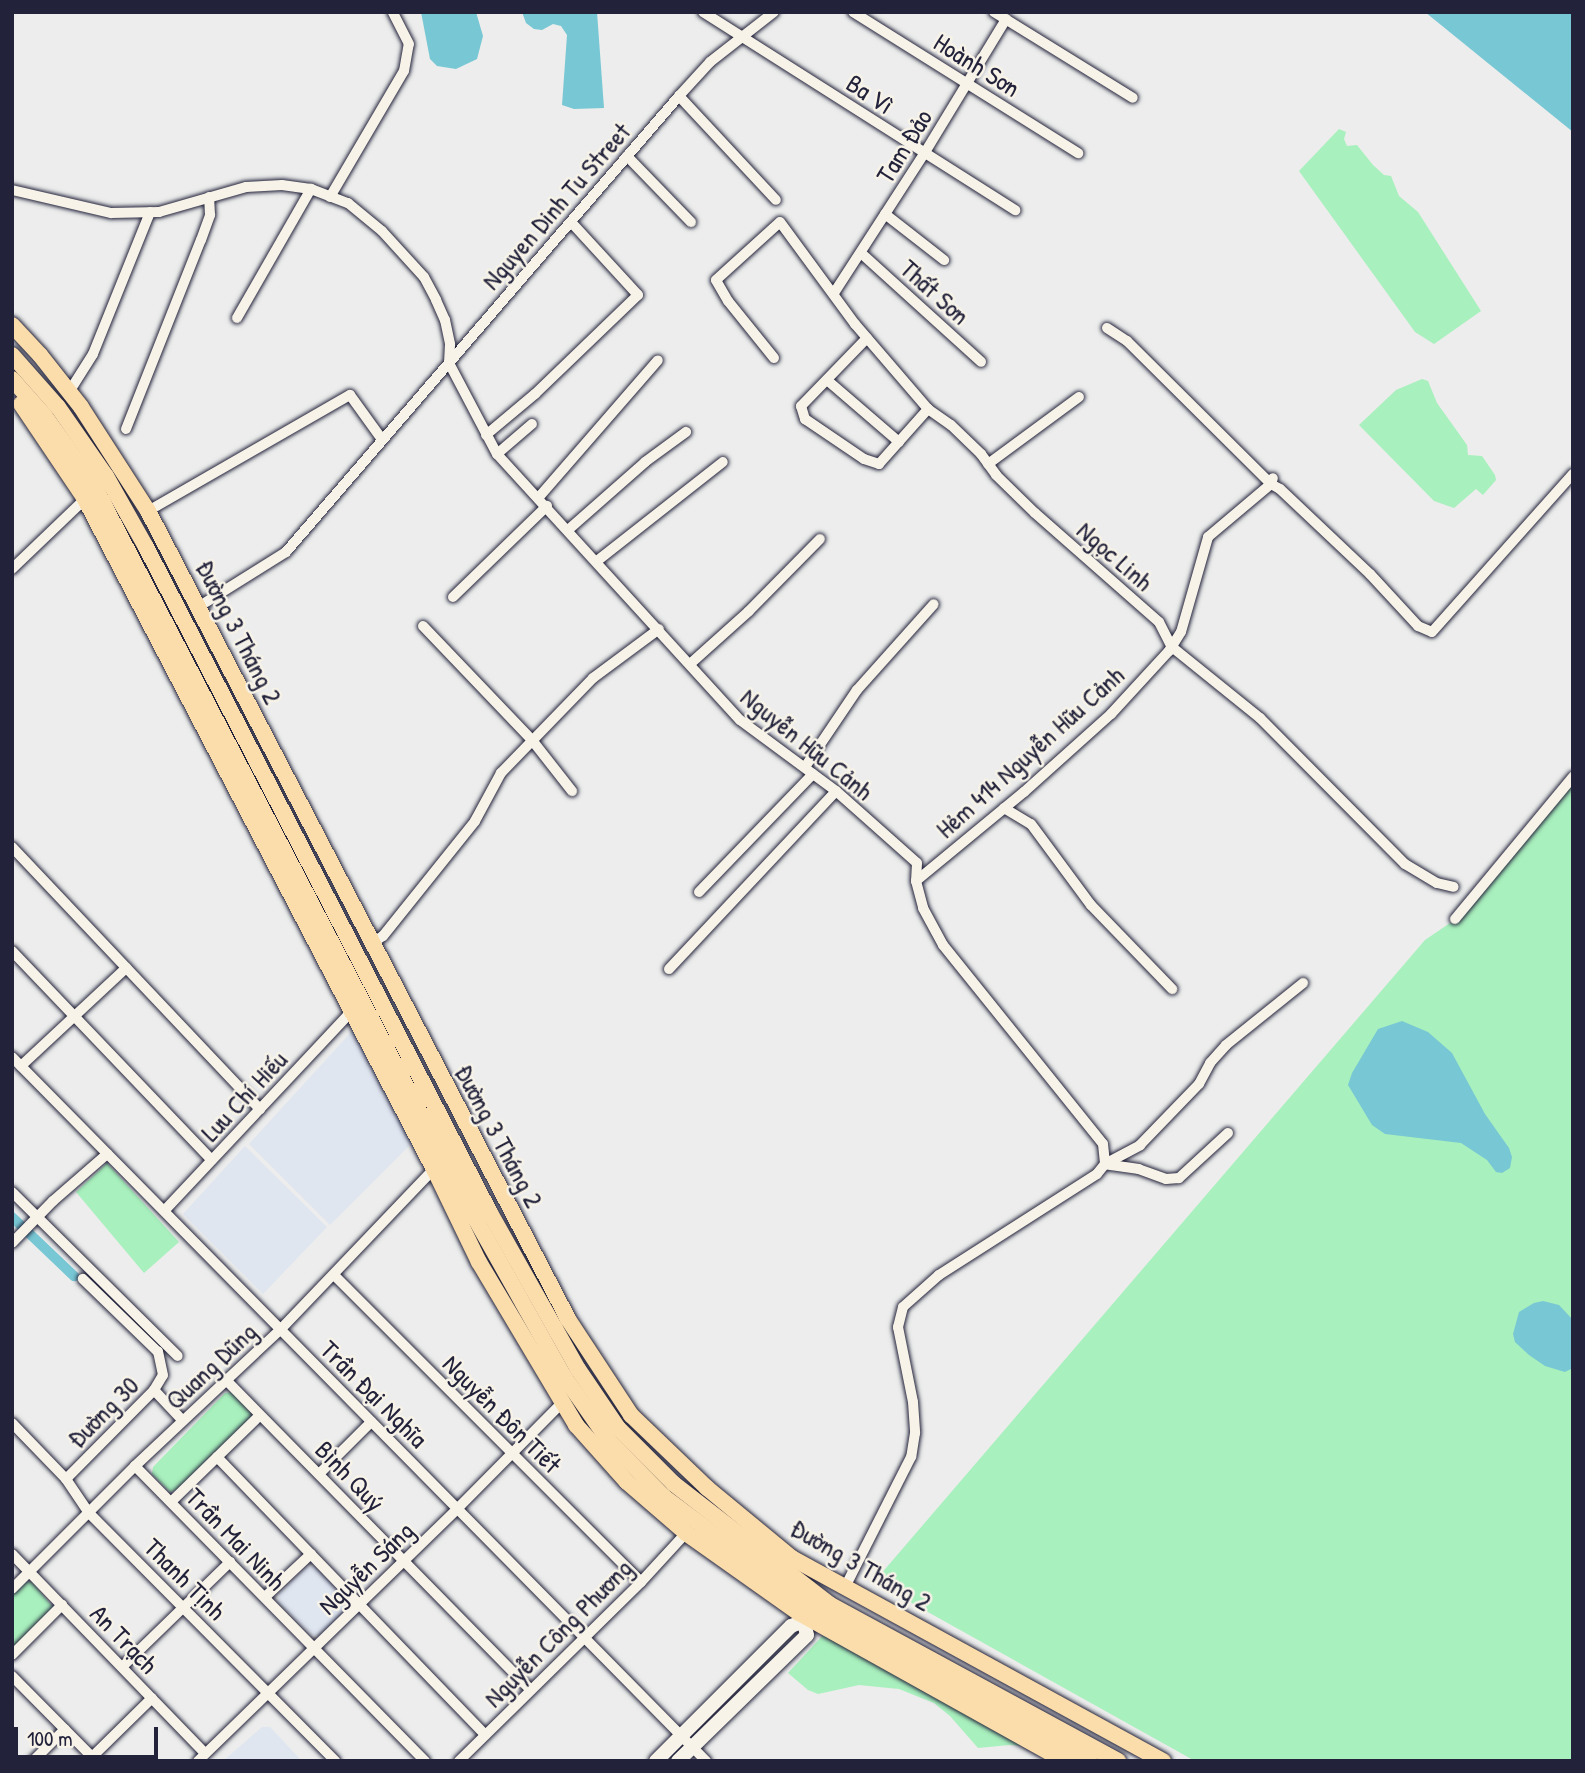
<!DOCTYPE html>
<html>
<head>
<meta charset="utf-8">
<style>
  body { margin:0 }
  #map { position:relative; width:1585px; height:1773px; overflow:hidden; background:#ecedec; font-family:"Patrick Hand",sans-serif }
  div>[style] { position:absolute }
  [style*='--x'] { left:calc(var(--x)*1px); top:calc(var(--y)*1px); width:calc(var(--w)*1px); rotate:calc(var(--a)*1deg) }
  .built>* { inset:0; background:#dfe6f0 }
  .green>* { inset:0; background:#a8f0bd }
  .water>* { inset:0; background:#78c7d4 }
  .canal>* { height:10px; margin:-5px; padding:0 5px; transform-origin:5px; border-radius:5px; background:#78c7d4 }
  .roads { filter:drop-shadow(0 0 2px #22223b) drop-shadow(0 0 2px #22223b) }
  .street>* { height:10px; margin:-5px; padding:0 5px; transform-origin:5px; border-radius:5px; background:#f7f3e8 }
  .secondary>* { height:14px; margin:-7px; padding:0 7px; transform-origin:7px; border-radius:7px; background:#f7f3e8 }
  .primary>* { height:16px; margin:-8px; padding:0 8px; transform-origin:8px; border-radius:8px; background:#fbddab }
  span { translate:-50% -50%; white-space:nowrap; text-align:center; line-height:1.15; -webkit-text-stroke:5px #f7f3e8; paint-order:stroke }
  .street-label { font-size:26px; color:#22223b }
  .frame { position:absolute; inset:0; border:14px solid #22223b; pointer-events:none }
  .scale { position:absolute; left:14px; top:1727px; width:144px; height:32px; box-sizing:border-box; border:4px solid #22223b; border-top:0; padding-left:9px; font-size:21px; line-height:24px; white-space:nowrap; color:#22223b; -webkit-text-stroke:5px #f7f3e8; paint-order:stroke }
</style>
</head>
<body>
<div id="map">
  <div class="built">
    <i style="clip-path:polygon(353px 1030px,413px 1142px,330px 1225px,249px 1144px)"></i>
    <i style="clip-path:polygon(245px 1146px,327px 1227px,263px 1294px,183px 1214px)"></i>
    <i style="clip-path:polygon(315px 1566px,345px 1598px,344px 1613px,320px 1635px,312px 1635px,278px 1602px,279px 1594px,305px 1568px)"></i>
    <i style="clip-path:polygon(262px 1727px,270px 1727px,302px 1761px,223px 1761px)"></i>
  </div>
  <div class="green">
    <i style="clip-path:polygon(1339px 129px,1346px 132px,1344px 139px,1347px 146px,1357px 145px,1373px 165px,1384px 175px,1391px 176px,1399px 196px,1418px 212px,1481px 311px,1434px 344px,1415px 332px,1299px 171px)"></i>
    <i style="clip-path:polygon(1422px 379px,1428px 381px,1437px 403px,1467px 445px,1468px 455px,1482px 456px,1495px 475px,1496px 480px,1483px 495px,1476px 489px,1454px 508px,1434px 501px,1359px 425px,1396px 390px)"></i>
    <i style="clip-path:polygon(1573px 779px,1573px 1761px,1195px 1761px,874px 1582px,1425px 940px,1453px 921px)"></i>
    <i style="clip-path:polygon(107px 1163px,179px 1242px,144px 1273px,76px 1192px)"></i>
    <i style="clip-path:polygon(233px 1392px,252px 1410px,251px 1419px,177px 1490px,170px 1492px,152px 1474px,153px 1467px,225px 1393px)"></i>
    <i style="clip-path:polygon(24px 1582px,32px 1582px,53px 1607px,12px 1649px,12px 1594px)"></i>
    <i style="clip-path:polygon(825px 1633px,1039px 1747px,1009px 1745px,978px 1748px,950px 1716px,934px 1703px,899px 1689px,859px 1685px,818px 1694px,808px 1690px,788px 1673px)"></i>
  </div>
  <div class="water">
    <i style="clip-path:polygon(421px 12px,476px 12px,483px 36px,477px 59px,456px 69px,437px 66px,430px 59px)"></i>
    <i style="clip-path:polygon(522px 12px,597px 12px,604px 108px,574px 109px,562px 105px,567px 35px,561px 26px,553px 24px,542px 30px,534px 29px,526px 23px)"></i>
    <i style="clip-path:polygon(1425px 12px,1573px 12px,1573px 132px)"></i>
    <i style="clip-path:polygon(1402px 1021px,1428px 1032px,1452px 1053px,1485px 1114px,1509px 1148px,1512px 1157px,1510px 1168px,1502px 1173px,1496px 1172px,1487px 1160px,1461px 1143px,1385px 1134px,1372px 1125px,1348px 1085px,1352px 1073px,1378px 1029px)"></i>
    <i style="clip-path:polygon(1543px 1301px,1559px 1305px,1573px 1320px,1573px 1368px,1565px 1372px,1545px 1366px,1529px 1355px,1515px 1342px,1513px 1334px,1519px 1312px,1534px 1303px)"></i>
  </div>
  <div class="canal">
    <i style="--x:12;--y:1217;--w:86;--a:43.6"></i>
  </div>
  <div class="roads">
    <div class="street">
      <i style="--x:703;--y:12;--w:370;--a:32.4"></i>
      <i style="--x:853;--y:12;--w:266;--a:32.1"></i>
      <i style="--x:994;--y:12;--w:163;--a:31.7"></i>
      <i style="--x:679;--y:96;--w:142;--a:47"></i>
      <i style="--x:627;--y:156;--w:92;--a:45.9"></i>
      <i style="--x:12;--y:190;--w:102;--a:13.1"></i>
      <i style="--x:111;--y:213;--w:48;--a:-1.2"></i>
      <i style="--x:159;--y:212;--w:91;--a:-16"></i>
      <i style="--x:246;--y:187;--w:36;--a:-3"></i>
      <i style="--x:282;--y:185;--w:29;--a:8"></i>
      <i style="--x:311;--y:189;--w:40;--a:21"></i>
      <i style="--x:348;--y:203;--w:44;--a:39.5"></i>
      <i style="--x:382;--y:231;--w:62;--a:47.6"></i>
      <i style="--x:424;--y:277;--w:26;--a:62"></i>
      <i style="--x:436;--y:300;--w:22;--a:66"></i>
      <i style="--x:445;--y:320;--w:25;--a:78"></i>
      <i style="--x:450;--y:344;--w:19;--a:93"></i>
      <i style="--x:449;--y:363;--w:103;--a:62.2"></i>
      <i style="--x:497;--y:454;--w:360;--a:47.6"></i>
      <i style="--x:740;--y:720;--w:119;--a:36.5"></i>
      <i style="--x:836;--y:791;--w:108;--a:41.6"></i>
      <i style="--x:917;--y:863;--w:18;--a:93"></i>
      <i style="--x:916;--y:881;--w:28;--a:75"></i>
      <i style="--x:923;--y:908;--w:42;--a:61.6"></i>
      <i style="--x:943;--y:945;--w:255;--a:51.2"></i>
      <i style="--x:1103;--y:1144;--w:20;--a:84"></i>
      <i style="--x:1105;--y:1164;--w:13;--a:129"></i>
      <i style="--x:1097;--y:1174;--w:188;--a:147.4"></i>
      <i style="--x:939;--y:1275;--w:48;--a:138.4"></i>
      <i style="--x:903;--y:1307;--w:21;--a:104"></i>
      <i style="--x:898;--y:1327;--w:76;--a:78.7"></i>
      <i style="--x:913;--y:1402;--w:31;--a:86"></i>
      <i style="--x:915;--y:1433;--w:24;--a:99"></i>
      <i style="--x:911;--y:1457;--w:148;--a:116.9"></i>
      <i style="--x:330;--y:197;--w:146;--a:-59.6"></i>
      <i style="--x:404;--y:71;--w:27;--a:-80"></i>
      <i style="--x:409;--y:44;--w:36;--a:-117"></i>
      <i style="--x:885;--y:214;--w:75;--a:37.9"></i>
      <i style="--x:861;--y:253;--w:162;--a:42.2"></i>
      <i style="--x:834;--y:293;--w:166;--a:-57.1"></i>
      <i style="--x:924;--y:154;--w:158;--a:-58.7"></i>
      <i style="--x:237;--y:318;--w:149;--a:-60.2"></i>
      <i style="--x:1107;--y:328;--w:24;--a:33"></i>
      <i style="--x:1127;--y:341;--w:203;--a:44.8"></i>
      <i style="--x:1271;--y:484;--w:10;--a:29"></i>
      <i style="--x:1280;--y:489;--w:124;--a:43.4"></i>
      <i style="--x:1370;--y:574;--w:71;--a:47.3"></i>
      <i style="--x:1418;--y:626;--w:15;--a:23"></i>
      <i style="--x:1432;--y:632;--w:212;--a:-48.3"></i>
      <i style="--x:867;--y:338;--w:95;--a:134.1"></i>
      <i style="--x:801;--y:406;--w:14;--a:73"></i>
      <i style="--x:805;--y:419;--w:71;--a:34.1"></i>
      <i style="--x:864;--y:459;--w:16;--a:18"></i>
      <i style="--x:879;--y:464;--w:74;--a:-48.3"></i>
      <i style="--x:774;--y:358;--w:73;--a:-128.9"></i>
      <i style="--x:728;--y:301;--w:24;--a:-120"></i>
      <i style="--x:716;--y:280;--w:86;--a:-42.2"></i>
      <i style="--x:780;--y:222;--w:127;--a:53.7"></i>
      <i style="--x:855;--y:324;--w:112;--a:49.3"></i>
      <i style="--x:928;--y:409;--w:28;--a:35"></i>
      <i style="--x:951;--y:425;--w:42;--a:44"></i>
      <i style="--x:981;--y:454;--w:26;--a:54"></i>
      <i style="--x:996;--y:475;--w:54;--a:44.3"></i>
      <i style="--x:1035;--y:513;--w:165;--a:41.3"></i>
      <i style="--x:1159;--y:622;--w:28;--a:63"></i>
      <i style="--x:1172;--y:647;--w:113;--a:38.9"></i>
      <i style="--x:1260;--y:718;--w:206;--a:45.2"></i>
      <i style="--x:1405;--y:864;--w:37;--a:31"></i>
      <i style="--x:1437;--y:883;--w:17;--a:13"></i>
      <i style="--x:827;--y:380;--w:95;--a:40.7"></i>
      <i style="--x:69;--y:392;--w:45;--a:-57.7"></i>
      <i style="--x:93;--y:354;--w:153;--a:-68.1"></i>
      <i style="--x:126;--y:429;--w:203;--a:-68.4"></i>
      <i style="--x:201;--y:240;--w:27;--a:-70"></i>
      <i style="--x:210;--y:215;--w:18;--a:-93"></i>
      <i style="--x:486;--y:435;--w:64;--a:-39.9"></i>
      <i style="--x:535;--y:394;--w:143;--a:-43.9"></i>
      <i style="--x:638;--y:295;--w:99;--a:-132.5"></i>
      <i style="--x:497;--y:454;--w:46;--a:-40.6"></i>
      <i style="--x:988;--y:464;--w:113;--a:-36.4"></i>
      <i style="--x:539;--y:497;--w:181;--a:-49"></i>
      <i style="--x:148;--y:511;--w:233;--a:-29.9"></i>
      <i style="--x:350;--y:395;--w:53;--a:54.2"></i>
      <i style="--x:568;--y:530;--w:103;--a:-41.4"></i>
      <i style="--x:645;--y:462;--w:51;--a:-36.2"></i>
      <i style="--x:597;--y:561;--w:160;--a:-38.2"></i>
      <i style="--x:12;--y:569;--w:101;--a:-43.8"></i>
      <i style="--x:453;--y:597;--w:131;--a:-44.1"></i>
      <i style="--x:198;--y:607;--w:104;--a:-32"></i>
      <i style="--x:286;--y:552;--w:602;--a:-49.24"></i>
      <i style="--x:679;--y:96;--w:46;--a:-47.6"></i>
      <i style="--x:710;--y:62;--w:81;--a:-38"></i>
      <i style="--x:423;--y:626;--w:158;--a:46.3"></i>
      <i style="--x:532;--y:740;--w:65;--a:51.9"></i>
      <i style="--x:690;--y:664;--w:79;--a:-41.9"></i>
      <i style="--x:749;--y:611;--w:101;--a:-45.4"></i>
      <i style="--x:805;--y:767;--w:93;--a:-56"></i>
      <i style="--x:857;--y:690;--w:115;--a:-48.2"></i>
      <i style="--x:1004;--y:808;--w:31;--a:31"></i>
      <i style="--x:1031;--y:824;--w:101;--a:53.5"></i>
      <i style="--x:1091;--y:905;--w:117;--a:46"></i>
      <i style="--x:12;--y:847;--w:361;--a:46.6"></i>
      <i style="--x:916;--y:881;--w:140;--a:-39.5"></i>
      <i style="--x:1024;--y:792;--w:117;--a:-41.9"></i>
      <i style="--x:1111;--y:714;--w:86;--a:-47.4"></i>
      <i style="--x:1169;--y:651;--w:22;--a:-58"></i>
      <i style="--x:1181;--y:632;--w:99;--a:-74.1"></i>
      <i style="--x:1208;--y:537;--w:82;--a:-40.1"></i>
      <i style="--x:1271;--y:484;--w:6;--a:-72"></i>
      <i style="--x:699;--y:892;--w:164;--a:-46"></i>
      <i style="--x:1455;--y:919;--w:185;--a:-50.3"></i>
      <i style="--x:371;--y:944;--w:14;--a:-34"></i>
      <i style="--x:383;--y:936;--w:147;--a:-51.3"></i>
      <i style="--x:475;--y:821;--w:55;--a:-61.6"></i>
      <i style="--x:501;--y:773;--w:132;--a:-45.9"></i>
      <i style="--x:593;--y:678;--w:82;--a:-36.6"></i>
      <i style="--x:12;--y:951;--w:289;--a:46.3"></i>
      <i style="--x:669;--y:969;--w:244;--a:-46.8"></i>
      <i style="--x:12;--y:1057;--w:989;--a:45.41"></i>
      <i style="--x:21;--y:1066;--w:144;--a:-43"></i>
      <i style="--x:1228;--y:1133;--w:67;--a:137.4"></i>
      <i style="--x:1179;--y:1178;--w:13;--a:176"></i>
      <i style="--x:1166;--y:1179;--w:29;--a:-160"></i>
      <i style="--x:1139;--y:1169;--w:34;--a:-172"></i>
      <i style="--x:1105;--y:1164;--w:40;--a:-28"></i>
      <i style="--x:1140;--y:1145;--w:85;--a:-46"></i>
      <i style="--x:1199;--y:1084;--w:24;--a:-62"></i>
      <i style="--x:1210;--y:1063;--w:24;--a:-48"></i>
      <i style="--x:1226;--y:1045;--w:99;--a:-38.8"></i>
      <i style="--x:12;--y:1192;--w:233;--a:44.7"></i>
      <i style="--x:165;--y:1210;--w:274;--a:-46.8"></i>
      <i style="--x:12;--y:1243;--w:59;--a:-45.7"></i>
      <i style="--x:53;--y:1201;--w:72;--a:-41"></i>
      <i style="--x:334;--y:1275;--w:434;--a:45"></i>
      <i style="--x:227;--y:1381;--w:433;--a:45.5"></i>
      <i style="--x:154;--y:1390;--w:42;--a:46.9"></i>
      <i style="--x:12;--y:1423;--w:78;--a:46"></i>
      <i style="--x:66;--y:1479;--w:40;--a:56"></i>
      <i style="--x:88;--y:1512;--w:351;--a:45.2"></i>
      <i style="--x:217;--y:1457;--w:386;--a:46"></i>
      <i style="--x:135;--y:1466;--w:414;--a:45.5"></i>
      <i style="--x:319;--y:1474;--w:74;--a:-45"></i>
      <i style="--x:66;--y:1479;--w:125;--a:-45.3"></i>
      <i style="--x:154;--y:1390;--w:17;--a:-59"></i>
      <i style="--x:163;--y:1375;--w:24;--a:-102"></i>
      <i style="--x:158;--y:1352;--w:105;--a:-135.8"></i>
      <i style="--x:171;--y:1502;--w:124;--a:-44.3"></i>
      <i style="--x:12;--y:1554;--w:277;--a:45.9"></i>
      <i style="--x:12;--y:1589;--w:174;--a:-45"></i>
      <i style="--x:135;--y:1466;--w:199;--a:-43.2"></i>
      <i style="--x:280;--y:1330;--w:223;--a:-46.3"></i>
      <i style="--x:265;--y:1597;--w:63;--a:-43.1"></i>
      <i style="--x:12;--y:1655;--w:71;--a:-45"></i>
      <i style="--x:122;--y:1667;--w:151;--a:-44.2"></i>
      <i style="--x:12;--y:1676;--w:120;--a:45.3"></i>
      <i style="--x:92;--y:1757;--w:84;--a:-44.5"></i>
      <i style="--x:33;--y:1761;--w:45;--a:-45"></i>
      <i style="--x:198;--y:1761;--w:361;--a:-44.2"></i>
      <i style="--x:457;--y:1509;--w:149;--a:-45.3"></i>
      <i style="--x:459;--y:1761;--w:255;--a:-44.5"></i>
      <i style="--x:641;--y:1582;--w:67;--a:-47.4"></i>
    </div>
    <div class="secondary">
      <i style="--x:656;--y:1761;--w:191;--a:-45"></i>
      <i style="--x:791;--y:1626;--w:19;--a:-21"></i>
      <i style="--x:678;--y:1761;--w:180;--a:-44.3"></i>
      <i style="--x:807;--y:1635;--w:12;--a:-104"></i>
    </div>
    <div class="primary">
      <i style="--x:12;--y:325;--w:41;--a:47"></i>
      <i style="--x:40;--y:355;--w:66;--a:51.7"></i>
      <i style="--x:81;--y:407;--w:124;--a:57.2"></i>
      <i style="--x:148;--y:511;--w:911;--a:62.53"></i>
      <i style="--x:568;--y:1319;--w:115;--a:56.7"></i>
      <i style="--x:631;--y:1415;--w:105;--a:43.8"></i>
      <i style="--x:707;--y:1488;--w:110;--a:39.5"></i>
      <i style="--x:792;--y:1558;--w:423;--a:28.7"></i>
      <i style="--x:12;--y:355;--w:69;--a:48.5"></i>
      <i style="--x:58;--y:407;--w:84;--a:55.2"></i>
      <i style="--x:106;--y:476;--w:81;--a:60.6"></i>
      <i style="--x:146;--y:547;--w:750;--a:62.68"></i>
      <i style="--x:490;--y:1213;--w:179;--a:60.6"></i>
      <i style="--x:578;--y:1369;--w:71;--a:55.9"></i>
      <i style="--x:618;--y:1428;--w:79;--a:45"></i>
      <i style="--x:674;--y:1484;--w:196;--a:37.7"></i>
      <i style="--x:829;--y:1604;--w:329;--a:28.5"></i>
      <i style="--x:12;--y:379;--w:48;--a:48.4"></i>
      <i style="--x:44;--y:415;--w:82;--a:54.4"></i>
      <i style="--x:92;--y:482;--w:830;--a:62.51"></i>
      <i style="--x:475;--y:1218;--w:180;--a:60.7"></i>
      <i style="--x:563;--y:1375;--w:80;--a:55.1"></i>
      <i style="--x:609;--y:1441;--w:78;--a:45.5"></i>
      <i style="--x:664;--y:1497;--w:191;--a:36.7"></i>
      <i style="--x:817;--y:1611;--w:311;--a:28.8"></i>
      <i style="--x:21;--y:404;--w:115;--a:56"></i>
      <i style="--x:85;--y:499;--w:755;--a:62.49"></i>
      <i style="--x:434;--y:1169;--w:103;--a:64.2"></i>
      <i style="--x:479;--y:1262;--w:190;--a:59.2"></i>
      <i style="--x:576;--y:1425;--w:76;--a:48.2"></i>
      <i style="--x:627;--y:1482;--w:78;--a:40.8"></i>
      <i style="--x:686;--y:1533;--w:138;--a:35.3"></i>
      <i style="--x:799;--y:1613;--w:304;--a:29.1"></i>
    </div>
  </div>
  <div class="street-label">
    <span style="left:977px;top:65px;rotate:32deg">Hoành Sơn</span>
    <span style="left:870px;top:94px;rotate:33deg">Ba Vì</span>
    <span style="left:904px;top:146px;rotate:-58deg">Tam Đảo</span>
    <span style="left:556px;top:206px;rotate:-49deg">Nguyen Dinh Tu Street</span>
    <span style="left:935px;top:292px;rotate:42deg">Thất Sơn</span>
    <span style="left:1115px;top:556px;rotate:41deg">Ngọc Linh</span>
    <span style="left:239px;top:632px;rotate:63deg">Đường 3 Tháng 2</span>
    <span style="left:807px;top:744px;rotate:39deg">Nguyễn Hữu Cảnh</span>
    <span style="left:1030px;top:752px;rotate:-42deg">Hẻm 414 Nguyễn Hữu Cảnh</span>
    <span style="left:244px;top:1096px;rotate:-47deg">Lưu Chí Hiếu</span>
    <span style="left:499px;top:1136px;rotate:62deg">Đường 3 Tháng 2</span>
    <span style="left:211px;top:1366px;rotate:-43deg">Quang Dũng</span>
    <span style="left:374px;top:1394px;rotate:45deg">Trần Đại Nghĩa</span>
    <span style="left:103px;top:1412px;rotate:-45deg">Đường 30</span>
    <span style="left:502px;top:1414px;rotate:45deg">Nguyễn Đôn Tiết</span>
    <span style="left:350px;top:1476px;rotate:46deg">Bình Quý</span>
    <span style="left:236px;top:1539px;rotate:46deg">Trần Mai Ninh</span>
    <span style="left:861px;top:1565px;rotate:30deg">Đường 3 Tháng 2</span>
    <span style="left:366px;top:1568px;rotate:-44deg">Nguyễn Sáng</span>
    <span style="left:185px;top:1579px;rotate:45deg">Thanh Tịnh</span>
    <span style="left:558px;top:1633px;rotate:-45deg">Nguyễn Công Phương</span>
    <span style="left:124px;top:1639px;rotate:46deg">An Trạch</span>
  </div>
  <div class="frame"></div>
  <div class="scale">100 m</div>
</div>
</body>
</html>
